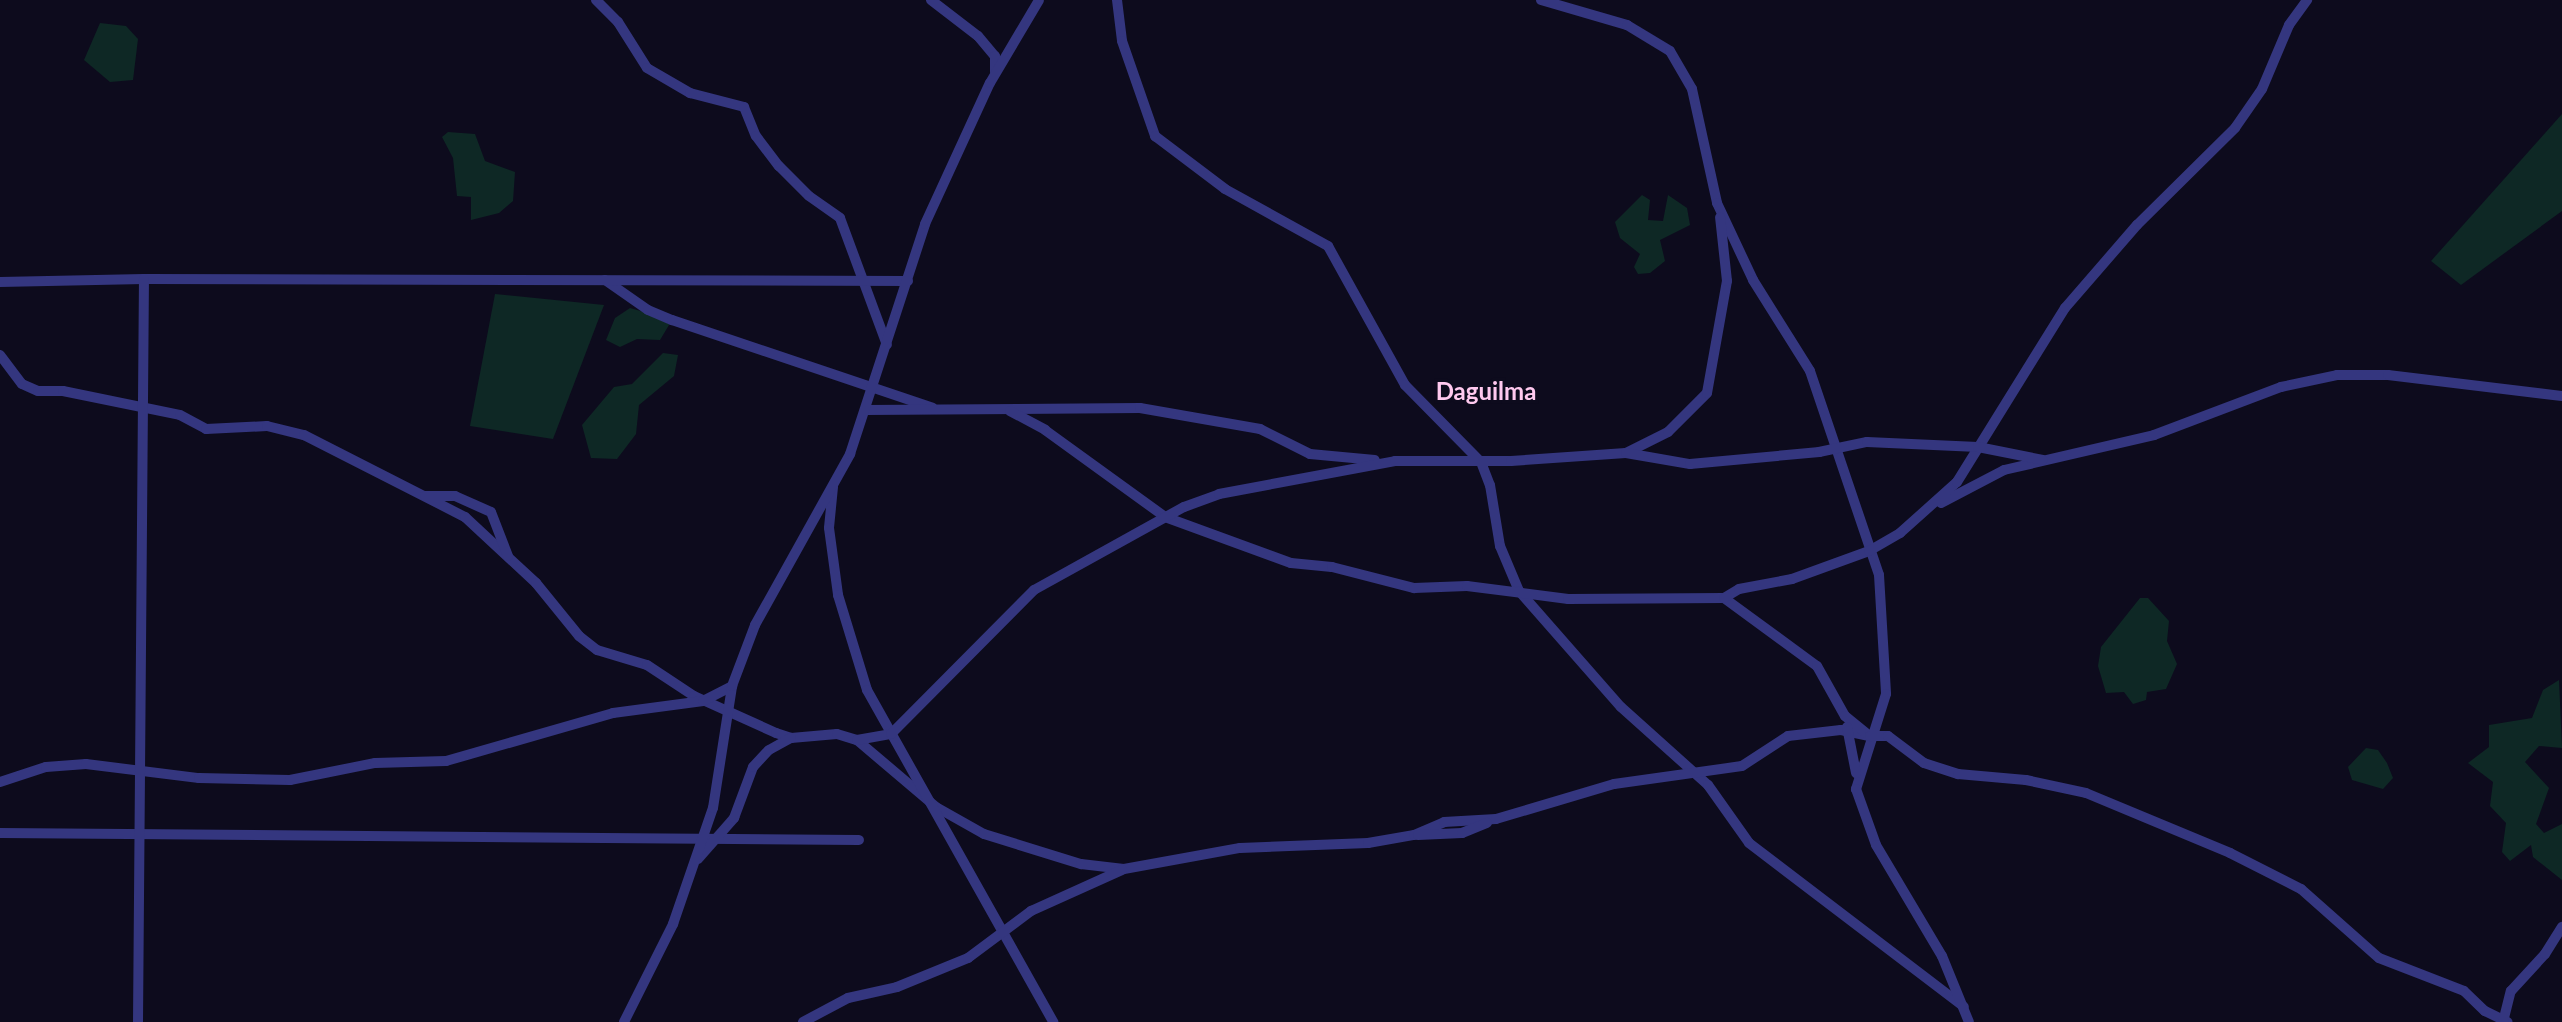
<!DOCTYPE html>
<html>
<head>
<meta charset="utf-8">
<style>
  body { margin:0 }
  #map { position:relative; width:2562px; height:1022px; overflow:hidden; background:#0d0b1d; font-family:Lato,sans-serif }
  div>[style] { position:absolute }
  [style*='--x'] { left:calc(var(--x)*1px); top:calc(var(--y)*1px); width:calc(var(--w)*1px); rotate:calc(var(--a)*1deg) }
  .green>* { inset:0; background:#0e2825 }
  .minor>* { height:10px; margin:-5px; padding:0 5px; transform-origin:5px; border-radius:5px; background:#34367f }
  span { translate:-50% -50%; white-space:nowrap; text-align:center; line-height:1.15; -webkit-text-stroke:7px #0d0b1d; paint-order:stroke }
  .quarter-label { font-size:24px; color:#ffc9ef; font-weight:700 }
</style>
</head>
<body>
<div id="map">
  <div class="green">
    <i style="clip-path:polygon(100px 23px,126px 26px,138px 39px,133px 80px,110px 82px,84px 60px)"></i>
    <i style="clip-path:polygon(2562px 114px,2562px 211px,2461px 285px,2431px 261px)"></i>
    <i style="clip-path:polygon(448px 132px,475px 134px,485px 161px,515px 172px,513px 201px,499px 213px,471px 220px,471px 197px,457px 196px,453px 158px,442px 137px)"></i>
    <i style="clip-path:polygon(1642px 195px,1650px 200px,1648px 220px,1663px 221px,1668px 195px,1687px 208px,1690px 225px,1660px 240px,1665px 261px,1650px 273px,1638px 274px,1634px 267px,1640px 254px,1620px 238px,1615px 222px)"></i>
    <i style="clip-path:polygon(495px 294px,604px 305px,553px 439px,470px 426px)"></i>
    <i style="clip-path:polygon(630px 308px,672px 320px,660px 340px,637px 339px,620px 347px,606px 340px,615px 318px)"></i>
    <i style="clip-path:polygon(663px 353px,678px 355px,674px 376px,639px 405px,636px 434px,617px 459px,591px 458px,582px 425px,614px 387px,632px 384px)"></i>
    <i style="clip-path:polygon(2140px 598px,2148px 598px,2169px 621px,2167px 641px,2177px 664px,2166px 689px,2147px 692px,2146px 700px,2133px 704px,2124px 692px,2106px 693px,2098px 666px,2101px 647px)"></i>
    <i style="clip-path:polygon(2559px 680px,2562px 748px,2539px 746px,2525px 762px,2549px 788px,2536px 824px,2544px 833px,2562px 824px,2562px 880px,2533px 857px,2531px 845px,2510px 861px,2502px 852px,2506px 823px,2490px 806px,2493px 782px,2468px 763px,2489px 747px,2489px 725px,2532px 718px,2543px 690px)"></i>
    <i style="clip-path:polygon(2366px 748px,2378px 750px,2387px 763px,2393px 778px,2383px 789px,2352px 780px,2348px 767px)"></i>
  </div>
  <div class="minor">
    <i style="--x:596;--y:0;--w:31;--a:45"></i>
    <i style="--x:618;--y:22;--w:54;--a:57.8"></i>
    <i style="--x:647;--y:68;--w:50;--a:30.2"></i>
    <i style="--x:690;--y:93;--w:56;--a:14.5"></i>
    <i style="--x:744;--y:107;--w:31;--a:68"></i>
    <i style="--x:756;--y:136;--w:38;--a:53"></i>
    <i style="--x:779;--y:166;--w:42;--a:45"></i>
    <i style="--x:809;--y:196;--w:38;--a:35"></i>
    <i style="--x:840;--y:218;--w:135;--a:69.7"></i>
    <i style="--x:931;--y:0;--w:59;--a:37.5"></i>
    <i style="--x:978;--y:36;--w:26;--a:50"></i>
    <i style="--x:995;--y:56;--w:16;--a:90"></i>
    <i style="--x:1117;--y:0;--w:41;--a:83"></i>
    <i style="--x:1122;--y:41;--w:101;--a:70.8"></i>
    <i style="--x:1155;--y:136;--w:88;--a:37.1"></i>
    <i style="--x:1225;--y:189;--w:118;--a:29"></i>
    <i style="--x:1328;--y:246;--w:159;--a:61"></i>
    <i style="--x:1405;--y:385;--w:108;--a:45.4"></i>
    <i style="--x:1481;--y:462;--w:25;--a:69"></i>
    <i style="--x:1490;--y:485;--w:62;--a:80.7"></i>
    <i style="--x:1500;--y:546;--w:49;--a:67.1"></i>
    <i style="--x:1519;--y:591;--w:154;--a:48.7"></i>
    <i style="--x:1621;--y:707;--w:117;--a:41.9"></i>
    <i style="--x:1708;--y:785;--w:71;--a:54.7"></i>
    <i style="--x:1749;--y:843;--w:270;--a:37.3"></i>
    <i style="--x:1541;--y:0;--w:90;--a:16.2"></i>
    <i style="--x:1627;--y:25;--w:50;--a:31.2"></i>
    <i style="--x:1670;--y:51;--w:44;--a:59.9"></i>
    <i style="--x:1692;--y:89;--w:117;--a:77.6"></i>
    <i style="--x:1717;--y:203;--w:85;--a:64.9"></i>
    <i style="--x:1753;--y:280;--w:107;--a:57.9"></i>
    <i style="--x:1810;--y:371;--w:215;--a:71.3"></i>
    <i style="--x:1879;--y:575;--w:119;--a:86.6"></i>
    <i style="--x:1886;--y:694;--w:100;--a:107.5"></i>
    <i style="--x:1856;--y:789;--w:59;--a:70.3"></i>
    <i style="--x:1876;--y:845;--w:129;--a:59.3"></i>
    <i style="--x:1942;--y:956;--w:71;--a:67.8"></i>
    <i style="--x:605;--y:280;--w:52;--a:34.9"></i>
    <i style="--x:648;--y:310;--w:26;--a:23"></i>
    <i style="--x:672;--y:320;--w:275;--a:18.6"></i>
    <i style="--x:0;--y:282;--w:144;--a:-1.2"></i>
    <i style="--x:144;--y:279;--w:764;--a:0.15"></i>
    <i style="--x:0;--y:355;--w:36;--a:53"></i>
    <i style="--x:22;--y:384;--w:17;--a:24"></i>
    <i style="--x:38;--y:391;--w:25;--a:0"></i>
    <i style="--x:63;--y:391;--w:119;--a:11.6"></i>
    <i style="--x:180;--y:415;--w:30;--a:28"></i>
    <i style="--x:206;--y:429;--w:61;--a:-2.8"></i>
    <i style="--x:267;--y:426;--w:38;--a:14"></i>
    <i style="--x:304;--y:435;--w:181;--a:27"></i>
    <i style="--x:465;--y:517;--w:97;--a:42.9"></i>
    <i style="--x:536;--y:583;--w:68;--a:50.9"></i>
    <i style="--x:579;--y:636;--w:23;--a:38"></i>
    <i style="--x:597;--y:650;--w:52;--a:16.7"></i>
    <i style="--x:647;--y:665;--w:56;--a:33.4"></i>
    <i style="--x:694;--y:696;--w:90;--a:24.3"></i>
    <i style="--x:776;--y:733;--w:16;--a:18"></i>
    <i style="--x:791;--y:738;--w:46;--a:-5"></i>
    <i style="--x:837;--y:734;--w:21;--a:17"></i>
    <i style="--x:857;--y:740;--w:104;--a:40.3"></i>
    <i style="--x:936;--y:807;--w:55;--a:29.4"></i>
    <i style="--x:984;--y:834;--w:102;--a:17.2"></i>
    <i style="--x:1081;--y:864;--w:43;--a:6.6"></i>
    <i style="--x:1124;--y:869;--w:118;--a:-10.3"></i>
    <i style="--x:1240;--y:848;--w:128;--a:-2.2"></i>
    <i style="--x:1368;--y:843;--w:47;--a:-9.9"></i>
    <i style="--x:1414;--y:835;--w:33;--a:-23"></i>
    <i style="--x:1444;--y:822;--w:52;--a:-3.3"></i>
    <i style="--x:1496;--y:819;--w:123;--a:-16.5"></i>
    <i style="--x:1614;--y:784;--w:129;--a:-8"></i>
    <i style="--x:1742;--y:766;--w:55;--a:-33.1"></i>
    <i style="--x:1788;--y:736;--w:53;--a:-6.5"></i>
    <i style="--x:1841;--y:730;--w:30;--a:12"></i>
    <i style="--x:865;--y:410;--w:275;--a:-0.4"></i>
    <i style="--x:1140;--y:408;--w:122;--a:9.9"></i>
    <i style="--x:1260;--y:429;--w:56;--a:26.6"></i>
    <i style="--x:1310;--y:454;--w:65;--a:5.3"></i>
    <i style="--x:1010;--y:411;--w:40;--a:28"></i>
    <i style="--x:1045;--y:430;--w:148;--a:35.9"></i>
    <i style="--x:1165;--y:517;--w:134;--a:20.1"></i>
    <i style="--x:1291;--y:563;--w:41;--a:5.6"></i>
    <i style="--x:1332;--y:567;--w:85;--a:14.4"></i>
    <i style="--x:1414;--y:588;--w:53;--a:-2.2"></i>
    <i style="--x:1467;--y:586;--w:102;--a:7.3"></i>
    <i style="--x:1568;--y:599;--w:156;--a:-0.4"></i>
    <i style="--x:1724;--y:598;--w:115;--a:36.2"></i>
    <i style="--x:1817;--y:666;--w:57;--a:60.8"></i>
    <i style="--x:1845;--y:716;--w:32;--a:39"></i>
    <i style="--x:1870;--y:736;--w:18;--a:0"></i>
    <i style="--x:1888;--y:736;--w:45;--a:36.9"></i>
    <i style="--x:1924;--y:763;--w:36;--a:18"></i>
    <i style="--x:1958;--y:774;--w:68;--a:5"></i>
    <i style="--x:2026;--y:780;--w:61;--a:12.2"></i>
    <i style="--x:2086;--y:793;--w:156;--a:22.6"></i>
    <i style="--x:2230;--y:853;--w:80;--a:26.9"></i>
    <i style="--x:2301;--y:889;--w:104;--a:41.5"></i>
    <i style="--x:2379;--y:958;--w:91;--a:21.2"></i>
    <i style="--x:2464;--y:991;--w:29;--a:44"></i>
    <i style="--x:2485;--y:1011;--w:25;--a:26"></i>
    <i style="--x:1626;--y:453;--w:47;--a:-26.6"></i>
    <i style="--x:1668;--y:432;--w:55;--a:-45"></i>
    <i style="--x:1707;--y:393;--w:114;--a:-79.9"></i>
    <i style="--x:1727;--y:281;--w:64;--a:-96.2"></i>
    <i style="--x:833;--y:487;--w:41;--a:95.6"></i>
    <i style="--x:829;--y:528;--w:68;--a:82.3"></i>
    <i style="--x:838;--y:595;--w:99;--a:73"></i>
    <i style="--x:867;--y:690;--w:381;--a:60.7"></i>
    <i style="--x:425;--y:496;--w:30;--a:0"></i>
    <i style="--x:455;--y:496;--w:39;--a:24"></i>
    <i style="--x:491;--y:512;--w:47;--a:68.9"></i>
    <i style="--x:1941;--y:503;--w:71;--a:-27.6"></i>
    <i style="--x:2004;--y:470;--w:154;--a:-13.1"></i>
    <i style="--x:2154;--y:435;--w:136;--a:-20.7"></i>
    <i style="--x:2281;--y:387;--w:57;--a:-12.1"></i>
    <i style="--x:2337;--y:375;--w:51;--a:0"></i>
    <i style="--x:2388;--y:375;--w:175;--a:6.9"></i>
    <i style="--x:1724;--y:598;--w:17;--a:-31"></i>
    <i style="--x:1739;--y:589;--w:54;--a:-10.7"></i>
    <i style="--x:1792;--y:579;--w:82;--a:-20"></i>
    <i style="--x:1869;--y:551;--w:36;--a:-30"></i>
    <i style="--x:1900;--y:533;--w:76;--a:-41.8"></i>
    <i style="--x:1957;--y:482;--w:205;--a:-58.2"></i>
    <i style="--x:2065;--y:308;--w:110;--a:-49.1"></i>
    <i style="--x:2137;--y:225;--w:138;--a:-44.7"></i>
    <i style="--x:2235;--y:128;--w:47;--a:-55.3"></i>
    <i style="--x:2262;--y:89;--w:69;--a:-67.1"></i>
    <i style="--x:2289;--y:25;--w:31;--a:-54"></i>
    <i style="--x:1847;--y:727;--w:47;--a:78.9"></i>
    <i style="--x:857;--y:740;--w:35;--a:-10"></i>
    <i style="--x:891;--y:734;--w:203;--a:-45.2"></i>
    <i style="--x:1034;--y:590;--w:171;--a:-29"></i>
    <i style="--x:1184;--y:507;--w:37;--a:-20"></i>
    <i style="--x:1219;--y:494;--w:179;--a:-10.6"></i>
    <i style="--x:1395;--y:461;--w:116;--a:0"></i>
    <i style="--x:1511;--y:461;--w:115;--a:-4"></i>
    <i style="--x:1626;--y:453;--w:65;--a:9.8"></i>
    <i style="--x:1690;--y:464;--w:130;--a:-5.3"></i>
    <i style="--x:1819;--y:452;--w:49;--a:-11.8"></i>
    <i style="--x:1867;--y:442;--w:111;--a:2.6"></i>
    <i style="--x:1978;--y:447;--w:66;--a:11.3"></i>
    <i style="--x:0;--y:782;--w:48;--a:-18.1"></i>
    <i style="--x:46;--y:767;--w:40;--a:-4.3"></i>
    <i style="--x:86;--y:764;--w:114;--a:7.1"></i>
    <i style="--x:199;--y:778;--w:91;--a:1.3"></i>
    <i style="--x:290;--y:780;--w:87;--a:-11.3"></i>
    <i style="--x:375;--y:763;--w:71;--a:-1.6"></i>
    <i style="--x:446;--y:761;--w:174;--a:-16"></i>
    <i style="--x:613;--y:713;--w:91;--a:-7.6"></i>
    <i style="--x:703;--y:701;--w:33;--a:-27"></i>
    <i style="--x:0;--y:833;--w:859;--a:0.47"></i>
    <i style="--x:1418;--y:835;--w:44;--a:-2.6"></i>
    <i style="--x:1462;--y:833;--w:27;--a:-22"></i>
    <i style="--x:698;--y:859;--w:55;--a:-48.7"></i>
    <i style="--x:734;--y:818;--w:54;--a:-69.6"></i>
    <i style="--x:753;--y:767;--w:23;--a:-47"></i>
    <i style="--x:769;--y:750;--w:25;--a:-29"></i>
    <i style="--x:138;--y:1022;--w:743;--a:-89.54"></i>
    <i style="--x:624;--y:1022;--w:110;--a:-63.4"></i>
    <i style="--x:673;--y:924;--w:123;--a:-71"></i>
    <i style="--x:713;--y:808;--w:123;--a:-81.1"></i>
    <i style="--x:732;--y:686;--w:65;--a:-69.3"></i>
    <i style="--x:755;--y:625;--w:196;--a:-60.9"></i>
    <i style="--x:850;--y:454;--w:242;--a:-71.9"></i>
    <i style="--x:925;--y:224;--w:155;--a:-65.3"></i>
    <i style="--x:990;--y:83;--w:96;--a:-59.4"></i>
    <i style="--x:803;--y:1022;--w:51;--a:-28.1"></i>
    <i style="--x:848;--y:998;--w:50;--a:-12.7"></i>
    <i style="--x:897;--y:987;--w:77;--a:-22.2"></i>
    <i style="--x:968;--y:958;--w:79;--a:-36.7"></i>
    <i style="--x:1031;--y:911;--w:100;--a:-24.3"></i>
    <i style="--x:2503;--y:1022;--w:32;--a:-76"></i>
    <i style="--x:2511;--y:991;--w:50;--a:-47.4"></i>
    <i style="--x:2545;--y:954;--w:32;--a:-58"></i>
  </div>
  <div class="quarter-label">
    <span style="left:1486px;top:391px">Daguilma</span>
  </div>
</div>
</body>
</html>
